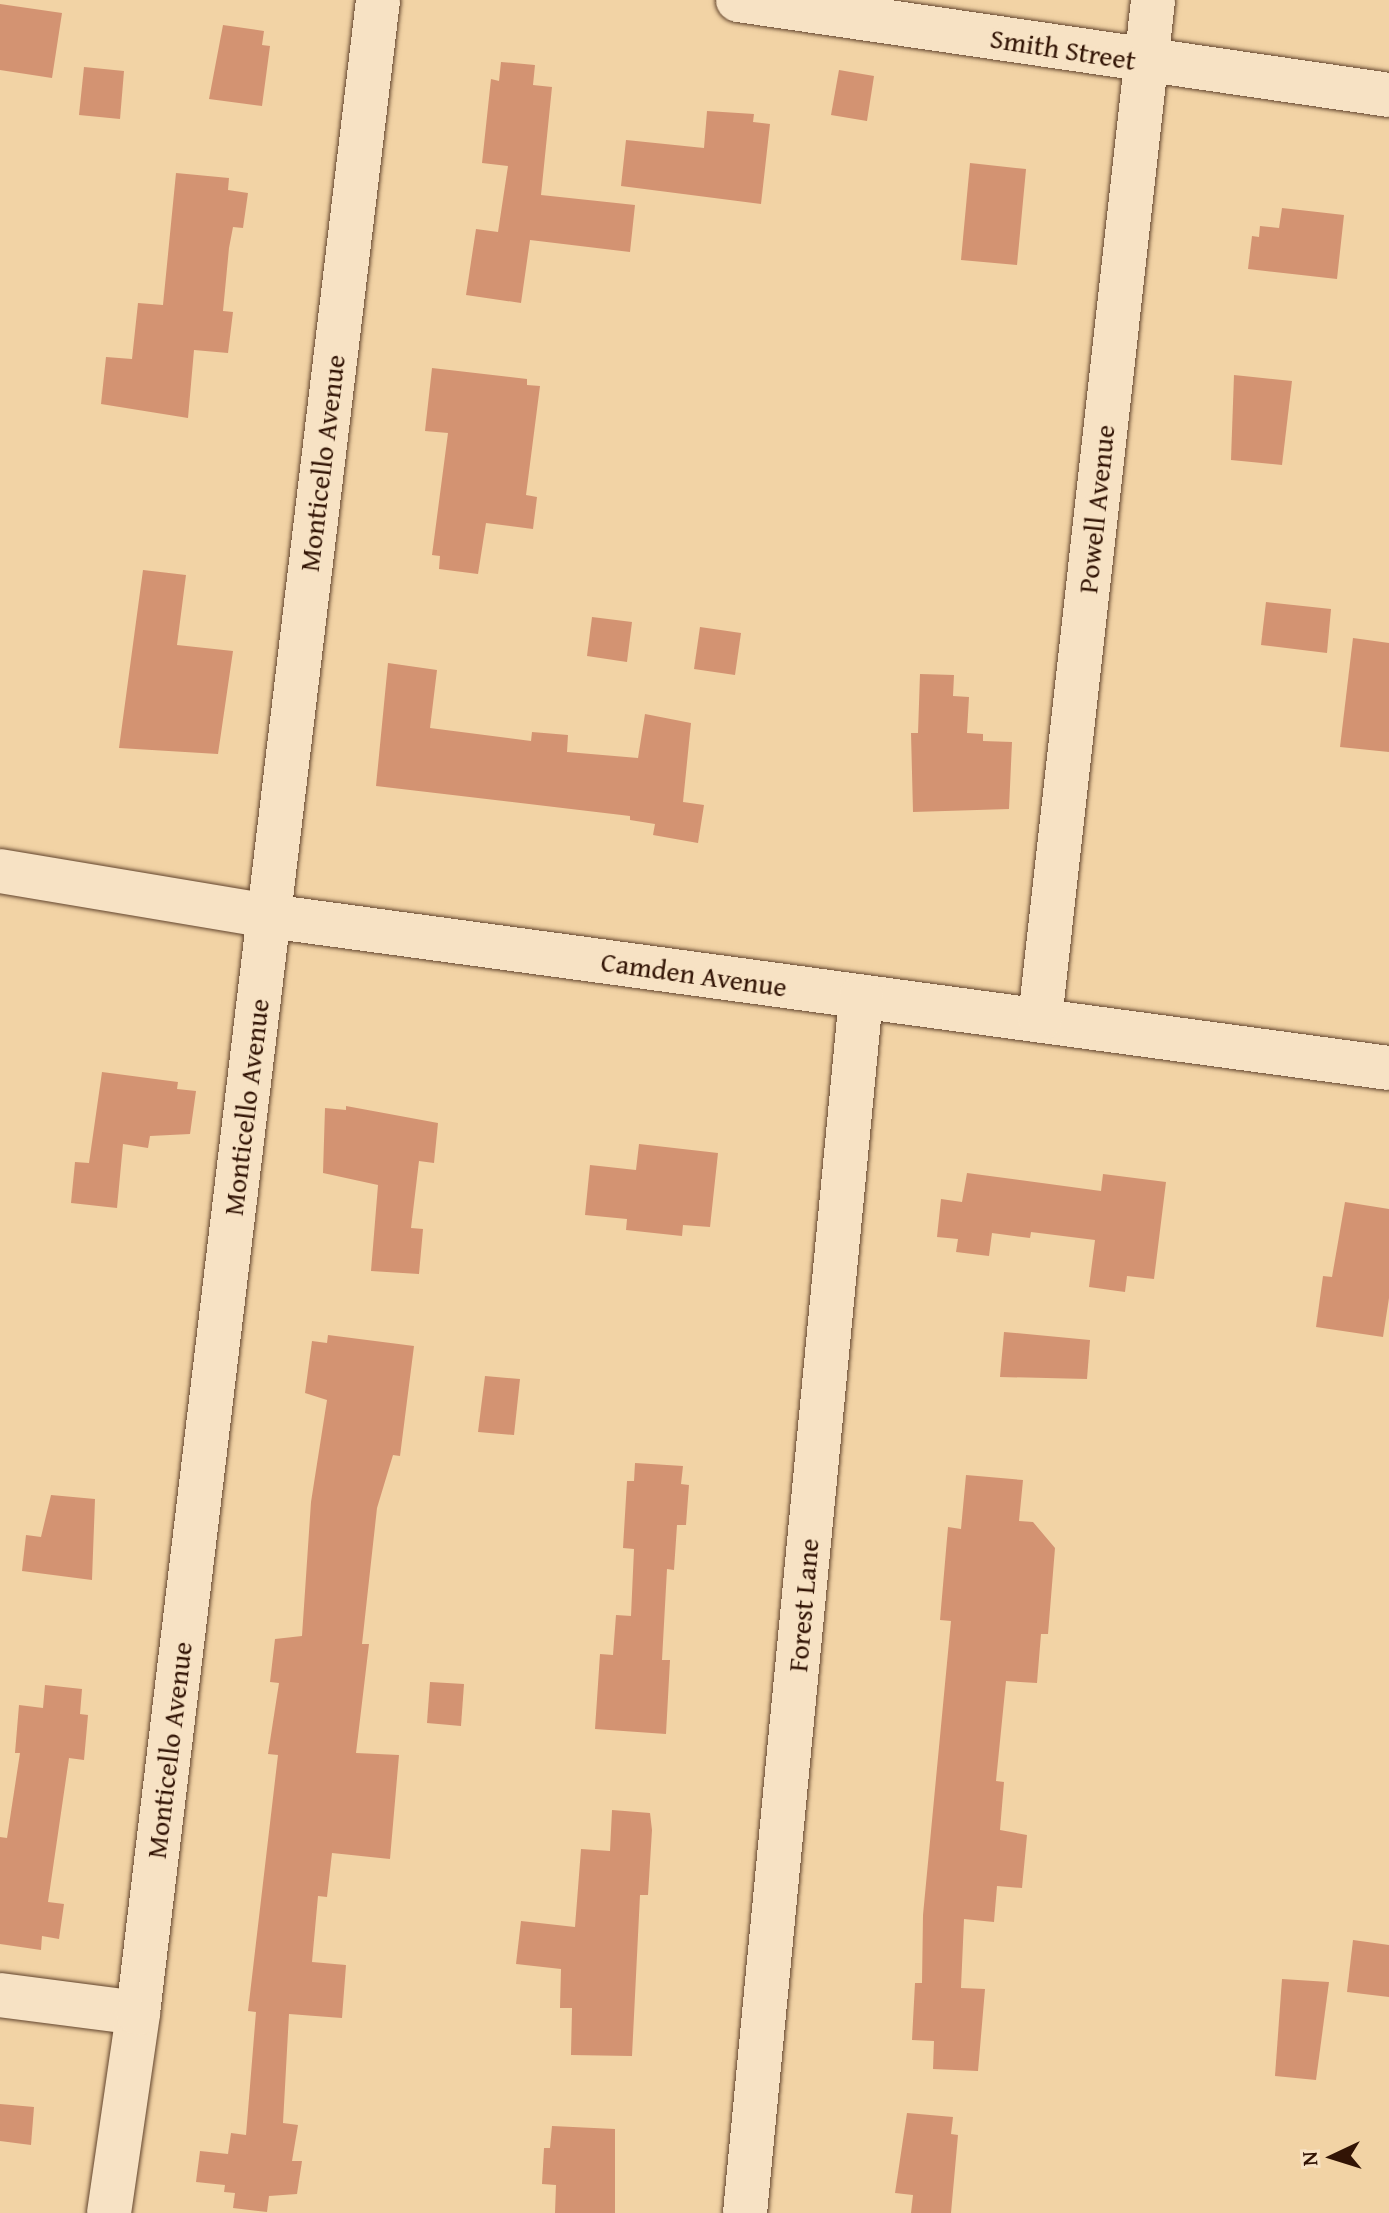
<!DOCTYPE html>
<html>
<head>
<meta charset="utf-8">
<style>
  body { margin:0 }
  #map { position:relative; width:1389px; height:2213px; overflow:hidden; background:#f2d3a5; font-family:"Gentium Book Plus",serif }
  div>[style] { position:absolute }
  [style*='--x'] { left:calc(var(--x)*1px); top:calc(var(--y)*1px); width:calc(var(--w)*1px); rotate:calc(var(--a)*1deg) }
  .building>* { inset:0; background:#d39372 }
  .roads { filter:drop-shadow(0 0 2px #62442d) drop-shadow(0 0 2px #62442d) }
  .minor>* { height:44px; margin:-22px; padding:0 22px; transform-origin:22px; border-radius:22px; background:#f7e2c4 }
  span { translate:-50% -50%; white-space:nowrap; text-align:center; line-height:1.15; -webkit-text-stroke:6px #f7e2c4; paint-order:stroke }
  .street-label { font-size:28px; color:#321405 }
  .north { position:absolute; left:1293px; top:2117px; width:80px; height:80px; -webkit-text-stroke:6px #f7e2c4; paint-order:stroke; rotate:266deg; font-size:22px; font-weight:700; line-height:32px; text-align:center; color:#321405 }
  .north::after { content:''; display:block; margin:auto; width:28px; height:36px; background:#321405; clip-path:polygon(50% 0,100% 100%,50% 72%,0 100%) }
</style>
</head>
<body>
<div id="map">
  <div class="building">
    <i style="clip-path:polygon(0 4px,62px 13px,52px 78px,0 70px)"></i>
    <i style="clip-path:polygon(223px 25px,264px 31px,262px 45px,270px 46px,262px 106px,209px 99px)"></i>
    <i style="clip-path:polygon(501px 62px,535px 65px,533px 85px,552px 87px,541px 195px,635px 205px,630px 252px,530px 240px,521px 303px,466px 295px,476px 229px,498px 232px,508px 166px,482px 163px,491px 79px,499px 81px)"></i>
    <i style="clip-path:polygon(84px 67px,124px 71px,120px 119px,79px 115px)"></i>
    <i style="clip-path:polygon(839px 70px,874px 76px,867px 121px,831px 115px)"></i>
    <i style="clip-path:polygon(707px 111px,754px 114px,753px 122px,770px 124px,761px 204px,621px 186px,626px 140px,704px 148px)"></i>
    <i style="clip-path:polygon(970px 163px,1026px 169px,1017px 265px,961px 260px)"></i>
    <i style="clip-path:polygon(176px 173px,229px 178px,228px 190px,248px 193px,243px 228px,233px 227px,229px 248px,223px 311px,233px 312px,228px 353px,194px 350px,188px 418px,101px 404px,106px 357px,132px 359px,138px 303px,163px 305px)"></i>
    <i style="clip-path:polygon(1282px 208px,1344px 215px,1337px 279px,1248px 269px,1252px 236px,1259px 237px,1260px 226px,1279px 228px)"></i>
    <i style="clip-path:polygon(432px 368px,527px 379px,527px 385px,540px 386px,526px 495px,537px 497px,533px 529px,486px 523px,478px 574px,439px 569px,440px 556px,432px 555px,448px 433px,425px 431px)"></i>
    <i style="clip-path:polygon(1234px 375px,1292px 381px,1282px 465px,1231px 460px)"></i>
    <i style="clip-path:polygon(143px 570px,186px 575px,177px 645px,233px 651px,218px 754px,119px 748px)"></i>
    <i style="clip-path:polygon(1266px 602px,1331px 609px,1327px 653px,1261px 645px)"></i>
    <i style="clip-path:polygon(592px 617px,632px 622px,627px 662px,587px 656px)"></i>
    <i style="clip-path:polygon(700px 627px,741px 633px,735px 675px,694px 669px)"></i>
    <i style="clip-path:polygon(1353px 638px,1389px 643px,1389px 752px,1340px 747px)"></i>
    <i style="clip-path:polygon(388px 663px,437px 670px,430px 728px,531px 741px,532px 732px,568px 735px,567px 752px,638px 758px,645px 714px,691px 723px,683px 802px,704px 805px,698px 843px,653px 835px,655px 824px,630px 820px,630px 816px,376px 786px)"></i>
    <i style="clip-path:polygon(920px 674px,954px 675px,953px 696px,969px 697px,967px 733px,983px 734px,983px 741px,1012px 742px,1009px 809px,913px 812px,911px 733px,918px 733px)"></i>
    <i style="clip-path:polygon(102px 1072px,178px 1082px,177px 1089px,196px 1091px,190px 1134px,150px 1136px,148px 1148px,123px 1144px,117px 1208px,71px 1203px,75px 1162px,89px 1163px)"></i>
    <i style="clip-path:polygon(346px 1106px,438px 1123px,434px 1163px,419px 1161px,411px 1228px,423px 1229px,419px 1274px,371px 1271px,378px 1185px,323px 1173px,325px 1108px,346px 1110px)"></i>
    <i style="clip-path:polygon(639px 1144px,718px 1153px,710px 1227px,683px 1225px,682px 1236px,626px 1230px,627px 1219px,585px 1215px,590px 1165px,636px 1170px)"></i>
    <i style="clip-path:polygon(967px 1173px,1101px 1191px,1103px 1174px,1166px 1182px,1154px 1279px,1127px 1276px,1125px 1292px,1089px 1287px,1095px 1240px,1031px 1232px,1030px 1238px,992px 1233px,989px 1256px,956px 1252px,958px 1239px,937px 1237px,941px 1199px,962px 1202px)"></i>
    <i style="clip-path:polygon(1345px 1202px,1389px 1209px,1389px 1298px,1383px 1337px,1316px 1327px,1323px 1276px,1332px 1277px)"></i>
    <i style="clip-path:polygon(1004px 1332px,1090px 1340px,1087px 1379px,1000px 1377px)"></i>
    <i style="clip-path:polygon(328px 1335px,414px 1346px,400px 1456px,393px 1455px,377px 1508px,362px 1644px,369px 1644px,356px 1753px,399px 1755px,390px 1859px,332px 1853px,327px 1897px,318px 1896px,312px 1962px,346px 1965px,342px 2018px,289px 2014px,283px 2123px,298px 2125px,292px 2161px,302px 2161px,297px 2194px,269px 2196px,267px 2212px,233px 2208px,235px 2193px,224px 2192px,225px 2185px,196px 2182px,200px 2151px,228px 2154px,231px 2133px,246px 2135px,256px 2012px,248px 2011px,278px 1755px,268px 1754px,279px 1683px,270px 1682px,275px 1639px,302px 1636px,311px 1502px,327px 1400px,305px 1393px,312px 1341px,327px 1343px)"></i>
    <i style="clip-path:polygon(485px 1376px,520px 1379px,514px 1435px,478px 1432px)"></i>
    <i style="clip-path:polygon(635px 1463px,683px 1466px,681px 1484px,689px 1485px,686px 1525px,677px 1525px,674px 1570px,667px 1569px,662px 1660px,670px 1660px,666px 1734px,595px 1729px,600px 1654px,613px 1655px,616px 1615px,631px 1616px,634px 1549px,623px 1548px,627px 1481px,634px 1481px)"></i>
    <i style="clip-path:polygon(966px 1475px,1023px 1480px,1019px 1521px,1033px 1522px,1055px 1548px,1048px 1634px,1041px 1634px,1037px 1683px,1006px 1681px,996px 1781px,1004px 1782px,1000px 1830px,1027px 1835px,1022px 1888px,997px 1886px,994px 1922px,964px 1919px,961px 1988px,985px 1989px,978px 2071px,933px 2069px,934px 2041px,912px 2040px,915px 1983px,922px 1983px,923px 1915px,951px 1621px,940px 1620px,948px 1527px,961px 1529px)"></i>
    <i style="clip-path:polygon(51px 1495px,95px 1499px,92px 1580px,22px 1571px,26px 1535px,41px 1537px)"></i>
    <i style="clip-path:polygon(430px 1682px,464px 1684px,461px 1726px,427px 1723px)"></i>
    <i style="clip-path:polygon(45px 1685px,82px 1689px,80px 1714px,88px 1715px,84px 1760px,69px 1758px,48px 1902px,64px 1904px,59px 1939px,42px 1936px,41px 1950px,0 1944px,0 1837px,7px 1838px,20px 1753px,15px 1753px,19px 1705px,43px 1708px)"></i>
    <i style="clip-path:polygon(612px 1810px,650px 1813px,652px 1830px,648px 1895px,640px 1895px,632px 2056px,571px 2055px,572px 2008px,560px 2008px,561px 1969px,516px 1964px,521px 1921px,575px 1927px,581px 1849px,610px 1851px)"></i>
    <i style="clip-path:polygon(1353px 1940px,1389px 1945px,1389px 1997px,1347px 1992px)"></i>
    <i style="clip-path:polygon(1282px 1979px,1329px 1982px,1316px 2080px,1275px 2076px)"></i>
    <i style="clip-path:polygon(0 2104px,34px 2107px,31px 2145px,0 2141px)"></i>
    <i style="clip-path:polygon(907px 2113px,953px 2117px,951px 2134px,958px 2135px,951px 2213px,911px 2213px,913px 2195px,895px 2193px)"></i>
    <i style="clip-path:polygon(552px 2126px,615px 2129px,615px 2213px,555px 2213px,556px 2185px,542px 2184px,544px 2148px,550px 2148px)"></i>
  </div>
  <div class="roads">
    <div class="minor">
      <i style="--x:738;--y:0;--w:658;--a:8.3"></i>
      <i style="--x:0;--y:871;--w:273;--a:9.5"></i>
      <i style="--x:269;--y:916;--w:1130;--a:7.73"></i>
      <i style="--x:1040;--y:1019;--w:1025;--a:-83.67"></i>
      <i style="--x:0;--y:1995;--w:139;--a:7.4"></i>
      <i style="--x:109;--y:2213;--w:202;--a:-81.7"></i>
      <i style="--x:138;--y:2013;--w:2027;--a:-83.2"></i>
      <i style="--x:745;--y:2213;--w:1222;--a:-84.55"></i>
    </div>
  </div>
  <div class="street-label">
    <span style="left:1063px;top:49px;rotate:9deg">Smith Street</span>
    <span style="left:322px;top:463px;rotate:-83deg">Monticello Avenue</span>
    <span style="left:1096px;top:509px;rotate:-84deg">Powell Avenue</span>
    <span style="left:694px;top:974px;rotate:8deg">Camden Avenue</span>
    <span style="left:246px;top:1107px;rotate:-83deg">Monticello Avenue</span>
    <span style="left:803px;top:1605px;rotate:-85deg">Forest Lane</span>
    <span style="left:169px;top:1750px;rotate:-83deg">Monticello Avenue</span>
  </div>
  <div class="north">N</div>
</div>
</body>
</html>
